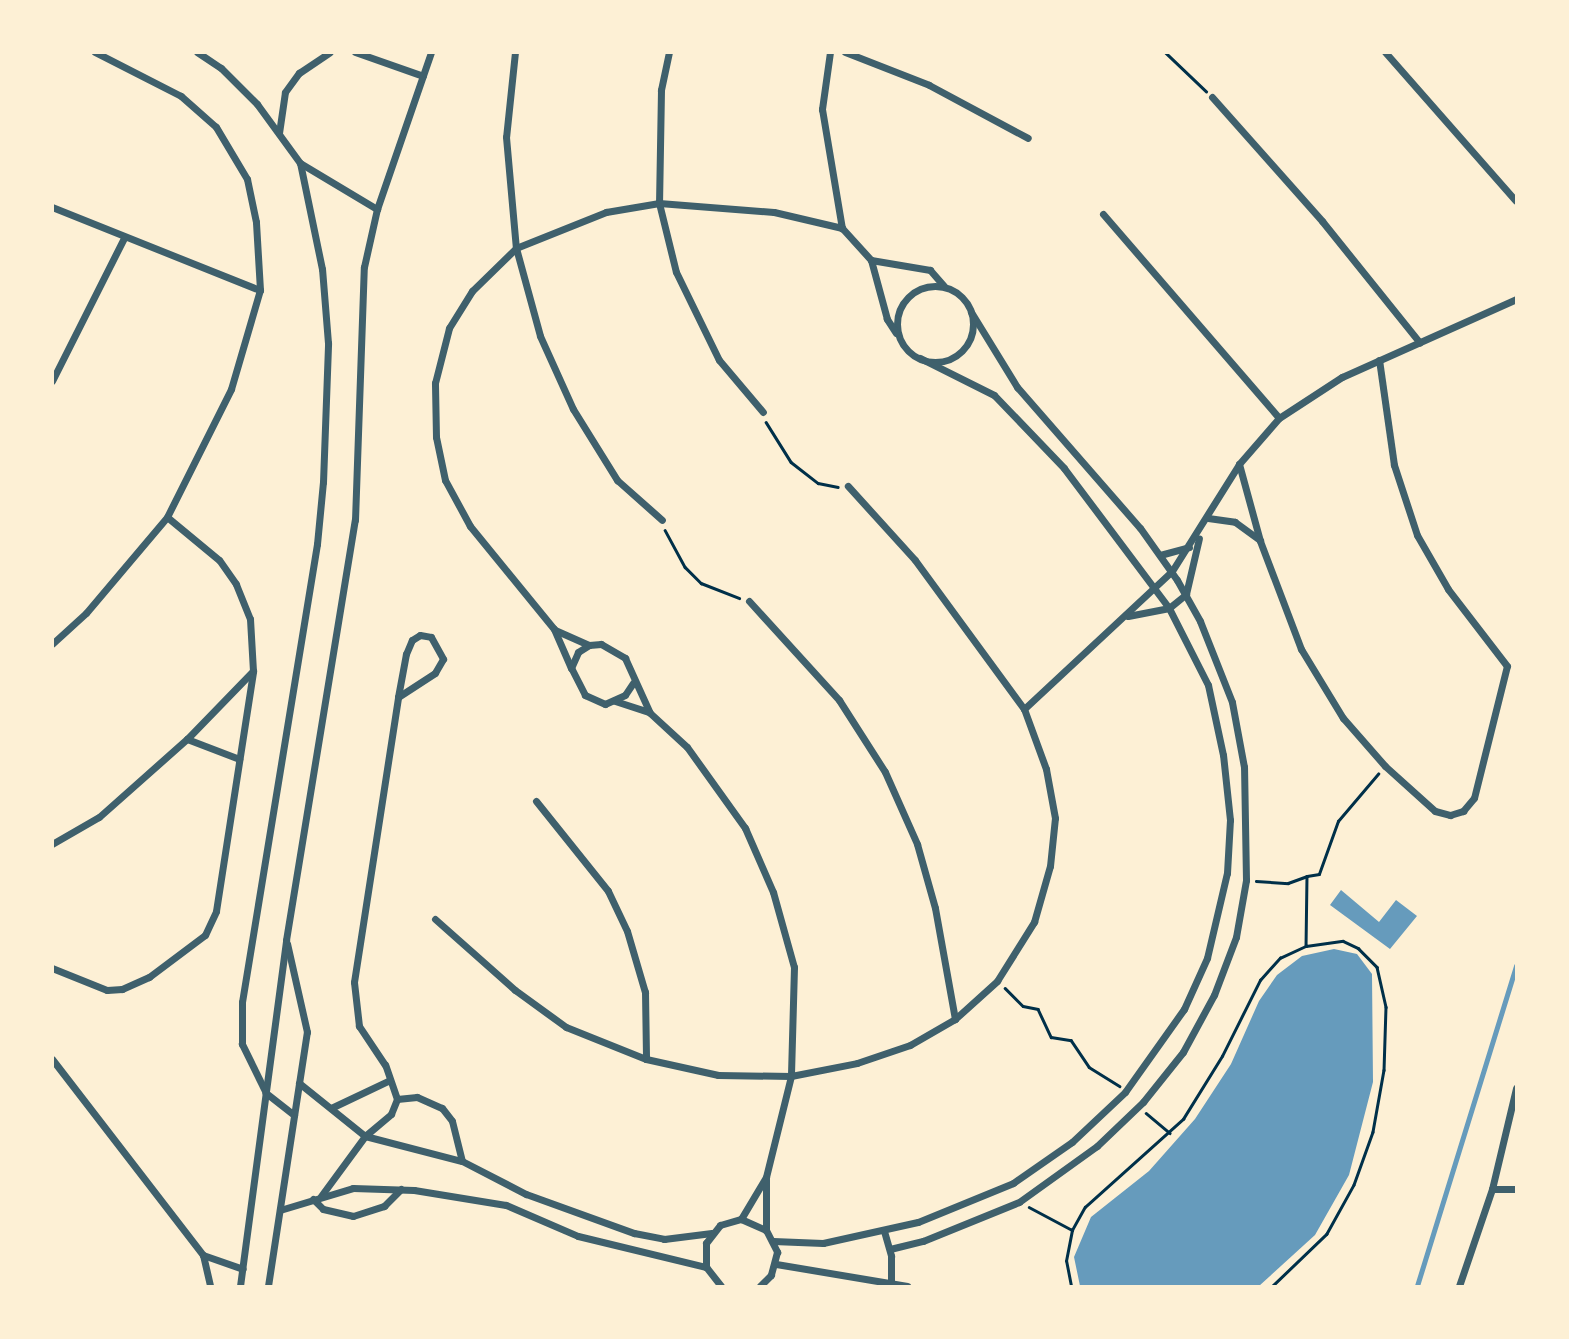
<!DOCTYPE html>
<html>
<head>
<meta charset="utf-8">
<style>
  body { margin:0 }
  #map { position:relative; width:1569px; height:1339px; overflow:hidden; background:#fdf0d5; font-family:Cabin,sans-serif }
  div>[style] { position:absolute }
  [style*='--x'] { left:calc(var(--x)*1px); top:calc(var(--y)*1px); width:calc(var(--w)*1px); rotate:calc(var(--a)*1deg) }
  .water>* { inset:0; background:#669bbc }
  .stream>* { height:4.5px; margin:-2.25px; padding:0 2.25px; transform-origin:2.25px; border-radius:2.25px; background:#669bbc }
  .path>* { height:2.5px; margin:-1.25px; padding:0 1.25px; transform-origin:1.25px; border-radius:1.25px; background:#003049 }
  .minor>* { height:7px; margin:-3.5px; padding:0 3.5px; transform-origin:3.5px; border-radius:3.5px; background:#3f606c }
  .minor>.ring { margin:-3.5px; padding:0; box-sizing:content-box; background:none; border:7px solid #3f606c; border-radius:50% }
  span { translate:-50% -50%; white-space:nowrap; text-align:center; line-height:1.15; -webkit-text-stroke:7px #fdf0d5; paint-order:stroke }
  .frame { position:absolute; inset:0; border:54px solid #fdf0d5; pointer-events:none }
</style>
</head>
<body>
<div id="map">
  <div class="water">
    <i style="clip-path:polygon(1341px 890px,1379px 922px,1396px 900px,1417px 916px,1390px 949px,1330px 905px)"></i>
    <i style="clip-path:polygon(1334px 949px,1357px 954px,1372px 974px,1373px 1082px,1349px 1175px,1315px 1235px,1259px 1286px,1080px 1286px,1074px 1257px,1091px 1217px,1149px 1171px,1195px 1119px,1231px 1064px,1259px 1001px,1277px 975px,1302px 956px)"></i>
  </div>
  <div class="stream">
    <i style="--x:1417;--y:1286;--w:335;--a:-72.8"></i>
  </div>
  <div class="path">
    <i style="--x:1165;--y:52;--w:57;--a:43.6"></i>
    <i style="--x:766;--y:422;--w:47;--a:58"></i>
    <i style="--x:791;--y:462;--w:34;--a:38"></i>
    <i style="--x:818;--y:483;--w:20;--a:11"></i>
    <i style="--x:665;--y:530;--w:42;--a:61.6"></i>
    <i style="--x:685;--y:567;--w:23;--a:45"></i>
    <i style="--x:701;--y:583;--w:41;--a:21.5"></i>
    <i style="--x:1307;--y:876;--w:12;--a:-9"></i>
    <i style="--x:1319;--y:874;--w:56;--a:-70.3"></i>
    <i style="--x:1338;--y:821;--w:62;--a:-49.6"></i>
    <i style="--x:1256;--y:881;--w:32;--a:4"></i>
    <i style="--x:1288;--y:883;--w:20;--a:-20"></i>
    <i style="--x:1307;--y:876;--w:70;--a:90.8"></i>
    <i style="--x:1005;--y:988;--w:25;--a:45"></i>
    <i style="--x:1023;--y:1006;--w:15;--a:11"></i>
    <i style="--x:1038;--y:1009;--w:31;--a:65"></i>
    <i style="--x:1051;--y:1037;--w:20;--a:9"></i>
    <i style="--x:1071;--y:1040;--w:32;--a:56"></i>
    <i style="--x:1089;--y:1067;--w:36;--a:32"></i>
    <i style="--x:1146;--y:1113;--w:31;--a:40"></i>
    <i style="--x:1029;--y:1207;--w:49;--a:28.1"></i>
    <i style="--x:1071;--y:1286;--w:25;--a:-101"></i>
    <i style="--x:1066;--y:1261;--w:32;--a:-79"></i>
    <i style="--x:1072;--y:1230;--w:26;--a:-61"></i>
    <i style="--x:1085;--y:1207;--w:132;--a:-41.9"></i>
    <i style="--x:1183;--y:1119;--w:74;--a:-58.2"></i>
    <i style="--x:1222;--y:1056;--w:85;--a:-63.4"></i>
    <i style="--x:1260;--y:980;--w:30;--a:-48"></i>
    <i style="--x:1280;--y:958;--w:29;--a:-25"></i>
    <i style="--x:1306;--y:946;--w:37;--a:-8"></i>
    <i style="--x:1343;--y:941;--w:17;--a:25"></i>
    <i style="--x:1358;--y:948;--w:27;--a:45"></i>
    <i style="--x:1377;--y:967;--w:41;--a:77.3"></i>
    <i style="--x:1386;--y:1007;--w:63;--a:91.8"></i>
    <i style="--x:1384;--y:1070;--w:63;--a:100.1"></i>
    <i style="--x:1373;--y:1132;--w:56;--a:109.7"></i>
    <i style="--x:1354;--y:1185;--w:56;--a:118.9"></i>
    <i style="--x:1327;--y:1234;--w:75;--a:136.1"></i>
  </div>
  <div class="minor">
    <i style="--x:197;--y:52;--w:29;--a:34"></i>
    <i style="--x:221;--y:68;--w:51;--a:45"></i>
    <i style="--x:257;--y:104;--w:73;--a:53.9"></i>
    <i style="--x:300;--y:163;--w:90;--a:30.9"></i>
    <i style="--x:355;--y:52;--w:72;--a:19.4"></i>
    <i style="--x:515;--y:52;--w:85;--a:96"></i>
    <i style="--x:506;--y:137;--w:111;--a:84.9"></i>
    <i style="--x:516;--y:248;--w:91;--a:74.7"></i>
    <i style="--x:540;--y:336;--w:80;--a:65.7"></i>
    <i style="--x:573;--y:409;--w:84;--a:58.2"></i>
    <i style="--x:617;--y:480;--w:60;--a:41.6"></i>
    <i style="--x:669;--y:52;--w:39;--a:102"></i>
    <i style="--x:661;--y:90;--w:113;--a:91"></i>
    <i style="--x:659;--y:203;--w:71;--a:76.2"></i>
    <i style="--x:676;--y:272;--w:98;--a:64"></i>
    <i style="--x:719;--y:360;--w:68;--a:49.8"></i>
    <i style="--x:830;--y:52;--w:58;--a:98"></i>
    <i style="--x:822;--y:109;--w:121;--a:80.5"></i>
    <i style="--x:845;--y:52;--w:90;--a:21.4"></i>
    <i style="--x:929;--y:85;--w:112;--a:28.2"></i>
    <i style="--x:1385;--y:52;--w:198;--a:48.7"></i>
    <i style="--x:1212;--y:97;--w:166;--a:48.4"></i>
    <i style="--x:1322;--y:221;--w:156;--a:51.2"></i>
    <i style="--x:279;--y:133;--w:41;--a:-81.7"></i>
    <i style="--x:285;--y:92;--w:24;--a:-54"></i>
    <i style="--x:299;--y:73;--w:37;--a:-34"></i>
    <i style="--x:52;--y:207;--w:224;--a:21.8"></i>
    <i style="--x:1103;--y:214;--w:269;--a:49.2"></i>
    <i class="ring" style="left:897px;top:286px;width:69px;height:69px"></i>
    <i style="--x:896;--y:333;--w:17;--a:-123"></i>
    <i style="--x:887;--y:319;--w:61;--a:-105.2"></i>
    <i style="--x:871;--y:260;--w:60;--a:9.6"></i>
    <i style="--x:930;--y:270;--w:21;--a:49"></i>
    <i style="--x:52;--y:381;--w:160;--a:-63.3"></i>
    <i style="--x:1239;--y:464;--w:80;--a:74.7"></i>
    <i style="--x:1260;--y:541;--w:116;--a:69.2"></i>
    <i style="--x:1301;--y:649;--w:81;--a:58.7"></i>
    <i style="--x:1343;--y:718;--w:64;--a:48.8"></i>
    <i style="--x:1385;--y:766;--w:67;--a:42"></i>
    <i style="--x:1435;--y:811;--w:16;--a:15"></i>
    <i style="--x:1450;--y:815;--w:14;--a:-17"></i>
    <i style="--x:1463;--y:811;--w:17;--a:-50"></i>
    <i style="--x:1474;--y:798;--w:136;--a:-76"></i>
    <i style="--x:1507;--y:666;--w:97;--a:-127.5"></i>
    <i style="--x:1448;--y:589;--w:62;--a:-119.9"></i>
    <i style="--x:1417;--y:535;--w:74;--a:-108.2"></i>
    <i style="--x:1394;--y:465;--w:106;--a:-98.1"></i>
    <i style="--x:1208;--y:518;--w:27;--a:8"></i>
    <i style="--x:1235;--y:522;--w:31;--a:36"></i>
    <i style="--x:1160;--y:555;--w:30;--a:-15"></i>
    <i style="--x:749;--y:601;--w:134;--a:47.7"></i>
    <i style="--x:839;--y:700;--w:85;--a:57.4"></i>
    <i style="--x:885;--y:772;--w:79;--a:66"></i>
    <i style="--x:917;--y:844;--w:66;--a:74.3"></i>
    <i style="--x:935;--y:908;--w:113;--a:79.8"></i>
    <i style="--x:1128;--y:616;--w:42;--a:-11"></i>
    <i style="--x:1169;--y:608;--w:22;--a:-39"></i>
    <i style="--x:1186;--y:594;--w:57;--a:-76.9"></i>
    <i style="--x:555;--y:630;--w:37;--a:24"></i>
    <i style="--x:52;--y:644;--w:46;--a:-42.4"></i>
    <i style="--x:86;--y:613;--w:126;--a:-49.8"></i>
    <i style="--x:167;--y:517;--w:143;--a:-63.4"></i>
    <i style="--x:231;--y:389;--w:103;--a:-73.7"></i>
    <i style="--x:260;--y:290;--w:68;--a:-93.4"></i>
    <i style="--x:256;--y:222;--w:44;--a:-101.8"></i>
    <i style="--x:247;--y:179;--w:61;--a:-120.8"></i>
    <i style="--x:216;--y:127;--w:47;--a:-138.5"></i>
    <i style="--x:181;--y:96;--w:97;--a:-152.9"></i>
    <i style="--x:571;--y:668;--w:43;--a:-113.6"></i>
    <i style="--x:554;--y:629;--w:133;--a:-129.2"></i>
    <i style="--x:470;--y:526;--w:52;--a:-118.5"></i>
    <i style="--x:445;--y:480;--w:44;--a:-101.8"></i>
    <i style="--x:436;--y:437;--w:54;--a:-91.1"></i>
    <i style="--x:435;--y:383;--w:57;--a:-75.7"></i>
    <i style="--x:449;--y:328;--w:44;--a:-58.1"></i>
    <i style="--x:472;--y:291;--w:62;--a:-44.3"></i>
    <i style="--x:516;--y:248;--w:97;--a:-21.8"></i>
    <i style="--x:606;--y:212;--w:54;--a:-9.6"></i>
    <i style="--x:659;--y:203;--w:115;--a:4.5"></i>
    <i style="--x:774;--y:212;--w:70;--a:13.2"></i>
    <i style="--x:842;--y:228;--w:43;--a:47.8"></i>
    <i style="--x:633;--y:683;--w:14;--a:124"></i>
    <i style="--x:625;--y:695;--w:22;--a:156"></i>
    <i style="--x:605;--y:704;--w:22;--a:-156"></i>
    <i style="--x:585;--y:695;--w:30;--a:-117"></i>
    <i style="--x:571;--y:668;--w:17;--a:-66"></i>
    <i style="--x:578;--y:652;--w:13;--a:-32"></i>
    <i style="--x:589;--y:645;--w:12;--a:-5"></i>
    <i style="--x:601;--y:644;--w:28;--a:30"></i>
    <i style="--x:625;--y:658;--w:60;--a:65.6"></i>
    <i style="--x:650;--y:713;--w:50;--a:42.6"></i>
    <i style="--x:687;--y:747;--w:100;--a:54.4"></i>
    <i style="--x:745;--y:828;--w:70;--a:66.4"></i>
    <i style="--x:773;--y:892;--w:78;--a:74.4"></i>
    <i style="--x:794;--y:967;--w:109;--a:91.6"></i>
    <i style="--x:791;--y:1076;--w:104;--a:103.9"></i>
    <i style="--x:766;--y:1177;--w:49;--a:120.8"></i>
    <i style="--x:615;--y:701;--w:36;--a:18"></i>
    <i style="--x:1024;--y:709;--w:202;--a:-43"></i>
    <i style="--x:1172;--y:571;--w:126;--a:-57.9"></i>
    <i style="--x:1239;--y:464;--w:61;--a:-49"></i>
    <i style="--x:1279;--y:418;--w:75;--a:-33.1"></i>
    <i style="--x:1342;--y:377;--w:191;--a:-24.1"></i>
    <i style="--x:187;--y:739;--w:56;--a:21"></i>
    <i style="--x:536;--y:801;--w:115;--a:51.3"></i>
    <i style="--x:608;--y:891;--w:44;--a:64.6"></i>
    <i style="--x:627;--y:931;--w:64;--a:73.6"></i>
    <i style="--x:645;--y:992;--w:67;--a:89.1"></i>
    <i style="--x:52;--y:844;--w:54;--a:-29.9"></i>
    <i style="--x:99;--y:817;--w:118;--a:-41.6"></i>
    <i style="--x:187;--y:739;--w:93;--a:-45.9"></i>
    <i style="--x:435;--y:919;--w:107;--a:41.6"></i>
    <i style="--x:515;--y:990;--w:63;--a:36"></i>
    <i style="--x:566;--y:1027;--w:86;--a:21.8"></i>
    <i style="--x:646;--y:1059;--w:74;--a:12.5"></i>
    <i style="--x:718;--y:1075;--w:73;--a:0.8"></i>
    <i style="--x:791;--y:1076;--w:67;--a:-11.1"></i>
    <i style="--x:857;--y:1063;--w:56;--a:-18.8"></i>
    <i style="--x:910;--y:1045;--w:52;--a:-30"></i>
    <i style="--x:955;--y:1019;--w:57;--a:-42.1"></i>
    <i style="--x:997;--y:981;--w:70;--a:-57.9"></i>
    <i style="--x:1034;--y:922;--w:58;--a:-74.1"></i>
    <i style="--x:1050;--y:866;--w:48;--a:-84.1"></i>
    <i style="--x:1055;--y:818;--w:50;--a:-100.4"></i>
    <i style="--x:1046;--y:769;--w:64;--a:-110.1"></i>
    <i style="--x:1024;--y:709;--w:185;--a:-126.2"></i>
    <i style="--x:915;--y:560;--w:100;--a:-132.2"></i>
    <i style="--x:52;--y:968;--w:59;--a:21.8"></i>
    <i style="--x:107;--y:990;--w:15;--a:-4"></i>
    <i style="--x:122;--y:989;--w:30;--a:-24"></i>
    <i style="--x:149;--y:977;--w:70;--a:-36.9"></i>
    <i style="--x:205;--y:935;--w:26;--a:-65"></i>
    <i style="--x:216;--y:911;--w:243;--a:-81.2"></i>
    <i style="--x:253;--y:671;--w:52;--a:-93.3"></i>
    <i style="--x:250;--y:619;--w:38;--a:-112"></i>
    <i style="--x:236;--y:584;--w:29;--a:-125"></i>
    <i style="--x:219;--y:560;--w:67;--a:-140.4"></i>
    <i style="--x:52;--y:1059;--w:247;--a:52.4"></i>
    <i style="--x:203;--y:1255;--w:32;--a:77"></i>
    <i style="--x:299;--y:1083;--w:85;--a:38.8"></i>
    <i style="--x:365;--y:1136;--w:100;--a:14.5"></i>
    <i style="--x:462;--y:1161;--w:72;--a:27.3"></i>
    <i style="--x:526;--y:1194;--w:115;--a:19.9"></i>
    <i style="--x:634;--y:1233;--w:31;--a:11"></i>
    <i style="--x:664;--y:1239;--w:48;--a:-7.1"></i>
    <i style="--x:397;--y:1099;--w:20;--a:-6"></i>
    <i style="--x:417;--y:1097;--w:27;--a:24"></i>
    <i style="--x:442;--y:1108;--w:16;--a:52"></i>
    <i style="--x:452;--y:1121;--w:41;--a:76"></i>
    <i style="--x:331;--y:1108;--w:65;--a:-25.4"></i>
    <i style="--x:294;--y:1115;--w:36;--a:-142"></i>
    <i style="--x:266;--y:1093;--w:55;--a:-116.1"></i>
    <i style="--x:242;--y:1044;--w:42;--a:-90"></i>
    <i style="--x:242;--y:1002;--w:464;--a:-80.7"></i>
    <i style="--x:317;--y:544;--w:62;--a:-84.5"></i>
    <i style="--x:323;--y:482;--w:139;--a:-87.9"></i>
    <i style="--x:328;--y:343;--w:74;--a:-94.6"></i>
    <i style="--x:322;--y:269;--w:108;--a:-101.7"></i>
    <i style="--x:766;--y:1179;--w:51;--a:90"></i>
    <i style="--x:1492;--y:1189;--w:24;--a:0"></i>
    <i style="--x:321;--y:1196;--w:74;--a:-53.7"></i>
    <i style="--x:365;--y:1136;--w:34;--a:-40"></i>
    <i style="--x:391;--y:1114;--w:16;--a:-68"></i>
    <i style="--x:397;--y:1099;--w:36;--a:-109"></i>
    <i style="--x:385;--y:1065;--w:47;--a:-123.7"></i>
    <i style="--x:359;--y:1026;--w:44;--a:-96.5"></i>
    <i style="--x:354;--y:982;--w:288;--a:-81.2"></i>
    <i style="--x:398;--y:697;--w:44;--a:-79.5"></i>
    <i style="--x:406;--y:654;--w:15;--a:-67"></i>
    <i style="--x:412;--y:640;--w:9;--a:-32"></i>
    <i style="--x:420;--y:635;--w:11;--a:10"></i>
    <i style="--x:431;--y:637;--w:25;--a:61"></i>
    <i style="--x:443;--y:659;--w:16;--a:120"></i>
    <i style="--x:435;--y:673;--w:44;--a:147"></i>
    <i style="--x:313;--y:1199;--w:14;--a:45"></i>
    <i style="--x:323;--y:1209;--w:31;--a:13"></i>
    <i style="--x:353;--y:1216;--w:33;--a:-18"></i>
    <i style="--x:384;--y:1206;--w:24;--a:-45"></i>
    <i style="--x:280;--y:1210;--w:76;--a:-16.8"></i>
    <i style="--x:353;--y:1188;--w:61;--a:1.9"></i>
    <i style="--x:414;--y:1190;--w:93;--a:9.3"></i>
    <i style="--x:506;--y:1205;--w:78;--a:23.3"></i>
    <i style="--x:578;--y:1236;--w:132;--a:13.6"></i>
    <i style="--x:884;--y:1231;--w:26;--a:74"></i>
    <i style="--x:891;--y:1256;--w:25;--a:90"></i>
    <i style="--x:773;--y:1241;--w:50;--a:2.3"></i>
    <i style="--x:823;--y:1243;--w:97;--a:-12.5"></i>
    <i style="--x:918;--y:1222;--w:103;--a:-22.3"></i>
    <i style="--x:1013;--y:1183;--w:72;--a:-34.8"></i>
    <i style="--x:1072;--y:1142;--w:73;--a:-43.3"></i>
    <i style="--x:1125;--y:1092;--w:102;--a:-54.6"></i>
    <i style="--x:1184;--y:1009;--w:56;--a:-65.7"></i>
    <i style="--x:1207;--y:958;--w:87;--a:-76.8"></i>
    <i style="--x:1227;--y:873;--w:53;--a:-86.8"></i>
    <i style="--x:1230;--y:820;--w:65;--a:-96.1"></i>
    <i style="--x:1223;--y:755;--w:72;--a:-102.1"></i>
    <i style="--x:1208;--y:685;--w:86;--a:-116.9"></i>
    <i style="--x:1169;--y:608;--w:175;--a:-126.9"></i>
    <i style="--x:1064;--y:468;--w:101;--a:-133.8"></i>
    <i style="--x:994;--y:395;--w:83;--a:-153.4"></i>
    <i style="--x:890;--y:1249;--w:34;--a:-14"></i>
    <i style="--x:923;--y:1241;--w:104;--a:-22.1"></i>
    <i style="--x:1019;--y:1202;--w:96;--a:-35.7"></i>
    <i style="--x:1097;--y:1146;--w:64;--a:-43.7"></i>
    <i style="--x:1143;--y:1102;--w:64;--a:-51.3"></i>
    <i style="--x:1183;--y:1052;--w:65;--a:-61.5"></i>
    <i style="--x:1214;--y:995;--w:62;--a:-69.2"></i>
    <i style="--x:1236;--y:937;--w:58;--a:-80"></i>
    <i style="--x:1246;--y:880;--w:113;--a:-91"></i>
    <i style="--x:1244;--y:767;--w:66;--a:-100.5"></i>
    <i style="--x:1232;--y:702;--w:87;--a:-111.6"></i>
    <i style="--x:1200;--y:621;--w:47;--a:-119.3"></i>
    <i style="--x:1177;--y:580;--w:64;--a:-125.4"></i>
    <i style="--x:1140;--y:528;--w:187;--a:-131.1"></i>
    <i style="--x:1017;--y:387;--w:88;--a:-121.5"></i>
    <i style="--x:203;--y:1255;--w:42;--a:19.3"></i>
    <i style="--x:776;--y:1264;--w:133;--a:9.5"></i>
    <i style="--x:240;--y:1286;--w:349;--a:-82.4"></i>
    <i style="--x:286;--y:940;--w:426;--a:-80.7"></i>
    <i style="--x:355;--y:520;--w:253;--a:-88"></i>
    <i style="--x:364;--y:267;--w:59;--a:-77.4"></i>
    <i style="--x:377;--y:209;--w:166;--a:-71"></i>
    <i style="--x:268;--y:1286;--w:257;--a:-81.3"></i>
    <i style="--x:307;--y:1032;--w:91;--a:-102.7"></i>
    <i style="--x:721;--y:1286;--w:24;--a:-128"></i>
    <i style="--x:706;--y:1267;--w:24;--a:-90"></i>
    <i style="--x:706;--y:1243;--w:23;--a:-52"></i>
    <i style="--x:720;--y:1225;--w:22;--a:-16"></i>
    <i style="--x:741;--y:1219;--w:27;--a:24"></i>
    <i style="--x:766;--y:1230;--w:25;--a:63"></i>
    <i style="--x:777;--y:1252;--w:24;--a:105"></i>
    <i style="--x:771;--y:1275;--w:16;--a:135"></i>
    <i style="--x:1459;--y:1286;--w:102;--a:-71.2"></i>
    <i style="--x:1492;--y:1189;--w:104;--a:-76.6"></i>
  </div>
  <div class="frame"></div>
</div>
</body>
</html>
